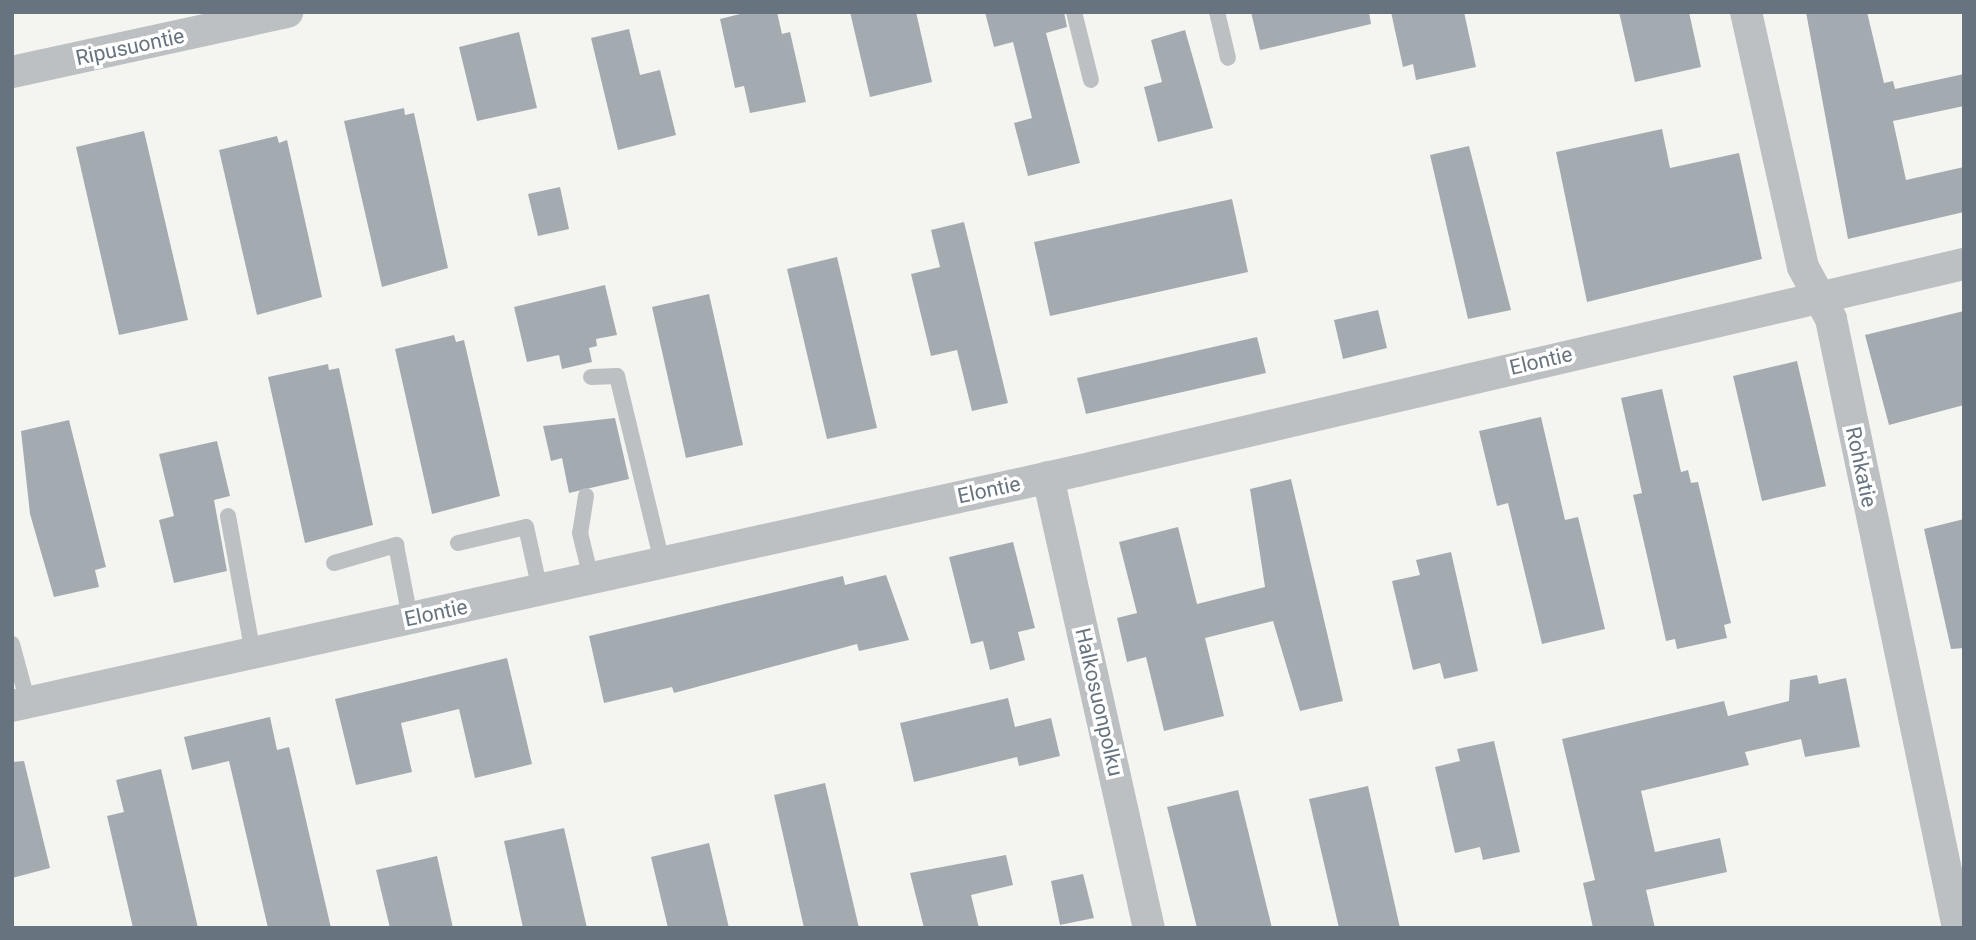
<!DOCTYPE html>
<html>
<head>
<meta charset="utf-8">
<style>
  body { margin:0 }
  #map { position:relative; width:1976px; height:940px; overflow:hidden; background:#f4f5f1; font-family:Roboto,sans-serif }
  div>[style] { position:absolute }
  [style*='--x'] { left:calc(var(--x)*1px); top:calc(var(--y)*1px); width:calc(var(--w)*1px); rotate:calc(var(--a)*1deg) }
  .building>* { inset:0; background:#a4abb0 }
  .lane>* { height:16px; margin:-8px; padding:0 8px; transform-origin:8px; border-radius:8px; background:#bcc0c3 }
  .street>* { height:32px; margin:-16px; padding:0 16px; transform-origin:16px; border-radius:16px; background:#bcc0c3 }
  span { translate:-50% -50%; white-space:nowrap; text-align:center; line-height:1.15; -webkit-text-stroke:7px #fff; paint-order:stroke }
  .street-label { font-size:21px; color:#67747f }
  .frame { position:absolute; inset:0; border:14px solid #67747f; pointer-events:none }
</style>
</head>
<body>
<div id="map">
  <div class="building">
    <i style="clip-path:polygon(748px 12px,777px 12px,782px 34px,790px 32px,806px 102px,750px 113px,744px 86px,735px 88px,720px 19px)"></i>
    <i style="clip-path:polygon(850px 12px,916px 12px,932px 82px,870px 97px)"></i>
    <i style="clip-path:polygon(985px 12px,1064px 12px,1067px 27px,1046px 33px,1080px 163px,1028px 176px,1014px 123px,1032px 118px,1013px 42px,994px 47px)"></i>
    <i style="clip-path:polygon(1251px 12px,1369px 12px,1371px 24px,1260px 50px)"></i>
    <i style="clip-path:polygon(1391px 12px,1464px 12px,1476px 67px,1416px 80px,1413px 64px,1403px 67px)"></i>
    <i style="clip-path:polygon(1619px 12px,1689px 12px,1701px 67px,1635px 82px)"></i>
    <i style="clip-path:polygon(1806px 12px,1867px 12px,1884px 83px,1893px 81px,1895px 89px,1964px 74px,1964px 106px,1893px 121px,1906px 180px,1964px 167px,1964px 212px,1848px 239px)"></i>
    <i style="clip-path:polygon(629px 29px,640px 75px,660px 70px,676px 135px,618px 150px,591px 38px)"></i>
    <i style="clip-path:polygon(1185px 30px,1213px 128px,1158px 142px,1144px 87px,1162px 82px,1151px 40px)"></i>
    <i style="clip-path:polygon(519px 32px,537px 108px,477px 121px,459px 47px)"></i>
    <i style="clip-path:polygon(404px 108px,405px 115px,414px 113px,448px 268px,382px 287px,344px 121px)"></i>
    <i style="clip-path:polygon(1662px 129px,1670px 168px,1739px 153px,1762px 259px,1587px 302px,1556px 152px)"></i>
    <i style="clip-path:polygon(144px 131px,188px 320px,119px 335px,76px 147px)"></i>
    <i style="clip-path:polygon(277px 136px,279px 143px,287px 140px,322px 297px,257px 315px,219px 150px)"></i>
    <i style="clip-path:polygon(1469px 146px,1511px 310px,1468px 319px,1430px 155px)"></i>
    <i style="clip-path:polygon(560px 187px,569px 229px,538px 236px,528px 194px)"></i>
    <i style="clip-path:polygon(1232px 199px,1248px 272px,1050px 316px,1034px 242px)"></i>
    <i style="clip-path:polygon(964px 222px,1008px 403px,972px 411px,957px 350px,931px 356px,911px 274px,940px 267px,931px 230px)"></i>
    <i style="clip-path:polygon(837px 257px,877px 428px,827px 439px,787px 269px)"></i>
    <i style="clip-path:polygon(605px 285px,617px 335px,596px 339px,597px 346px,589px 348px,592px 362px,562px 369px,559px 355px,527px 362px,514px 307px)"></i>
    <i style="clip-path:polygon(709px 294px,743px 445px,686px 458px,652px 307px)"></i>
    <i style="clip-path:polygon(1378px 310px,1387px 348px,1343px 359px,1334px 320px)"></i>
    <i style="clip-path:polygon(1964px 311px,1964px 405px,1889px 425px,1865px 335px)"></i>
    <i style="clip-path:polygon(454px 335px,456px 342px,464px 340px,500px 496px,432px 514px,395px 349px)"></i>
    <i style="clip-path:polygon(1257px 337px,1266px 373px,1086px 414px,1077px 378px)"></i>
    <i style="clip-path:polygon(1797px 361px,1826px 486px,1762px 501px,1733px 376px)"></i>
    <i style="clip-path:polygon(328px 364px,329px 370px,339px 368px,373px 525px,305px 543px,268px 377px)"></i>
    <i style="clip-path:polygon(1662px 389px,1681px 472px,1688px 470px,1691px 483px,1698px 482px,1731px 623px,1724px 625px,1727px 638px,1677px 649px,1675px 639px,1666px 641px,1648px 560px,1633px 495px,1642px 493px,1621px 398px)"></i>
    <i style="clip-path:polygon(1541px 417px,1565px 520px,1578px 517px,1605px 629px,1542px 644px,1508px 503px,1497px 506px,1479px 431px)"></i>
    <i style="clip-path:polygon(615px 418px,629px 479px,569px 493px,562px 458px,551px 461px,543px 426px)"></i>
    <i style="clip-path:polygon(69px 420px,106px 567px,95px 570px,99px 587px,54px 597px,30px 514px,21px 431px)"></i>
    <i style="clip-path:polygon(217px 441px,230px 496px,214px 500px,227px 571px,174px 583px,159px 520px,174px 516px,159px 454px)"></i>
    <i style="clip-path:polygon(1291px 479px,1343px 701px,1300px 711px,1273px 621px,1205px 638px,1224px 716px,1164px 731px,1146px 657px,1127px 662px,1117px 618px,1137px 613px,1119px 542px,1178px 527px,1197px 604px,1265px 587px,1250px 489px)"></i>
    <i style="clip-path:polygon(1964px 519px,1964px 648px,1951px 649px,1924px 529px)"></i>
    <i style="clip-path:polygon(1013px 542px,1035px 628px,1018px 632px,1025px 660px,990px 670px,983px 641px,971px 644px,949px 557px)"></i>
    <i style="clip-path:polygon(1451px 552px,1478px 671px,1444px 679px,1440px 663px,1413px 670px,1392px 581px,1420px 575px,1416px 560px)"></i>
    <i style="clip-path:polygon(886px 575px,909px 640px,859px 651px,857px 644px,674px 693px,672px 687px,604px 703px,589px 636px,843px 576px,845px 585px)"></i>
    <i style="clip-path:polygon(507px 658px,532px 764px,475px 778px,459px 709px,401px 723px,412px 772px,356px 785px,335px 699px)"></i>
    <i style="clip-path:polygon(1817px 675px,1819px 684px,1846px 678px,1860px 747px,1805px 757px,1801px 739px,1745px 752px,1749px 765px,1641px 791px,1655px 852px,1720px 838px,1727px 872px,1646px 890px,1655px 928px,1593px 928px,1583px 883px,1595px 880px,1562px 739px,1724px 701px,1728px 716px,1789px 701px,1790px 680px)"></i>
    <i style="clip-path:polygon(1008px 698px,1015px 727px,1051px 718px,1060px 756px,1019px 766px,1017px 757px,914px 782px,900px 723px)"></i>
    <i style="clip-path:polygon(270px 717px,277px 750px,289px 747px,331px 928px,268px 928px,229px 761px,192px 770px,184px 737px)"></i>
    <i style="clip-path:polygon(1494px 741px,1520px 852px,1483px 860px,1480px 847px,1455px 853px,1435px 767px,1460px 761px,1457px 749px)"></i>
    <i style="clip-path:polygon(24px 761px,50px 868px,12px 878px,12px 762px)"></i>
    <i style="clip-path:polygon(161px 769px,198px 928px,133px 928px,107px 816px,124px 812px,116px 780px)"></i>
    <i style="clip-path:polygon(825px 783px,859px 928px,804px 928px,774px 795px)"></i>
    <i style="clip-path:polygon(1368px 786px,1387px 870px,1400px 928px,1339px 928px,1309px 799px)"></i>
    <i style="clip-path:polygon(1238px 790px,1272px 928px,1197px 928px,1167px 807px)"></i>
    <i style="clip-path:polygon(564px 828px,587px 928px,523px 928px,504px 841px)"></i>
    <i style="clip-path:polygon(709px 843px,729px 928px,668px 928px,651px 857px)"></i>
    <i style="clip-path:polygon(1006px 855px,1013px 885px,971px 895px,979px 928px,924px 928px,910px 873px)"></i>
    <i style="clip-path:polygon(437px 856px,453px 928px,390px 928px,376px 870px)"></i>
    <i style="clip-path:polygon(1083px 874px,1094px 918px,1060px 925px,1051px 881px)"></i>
  </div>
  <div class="lane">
    <i style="--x:1074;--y:12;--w:70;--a:76"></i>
    <i style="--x:1217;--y:12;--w:47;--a:76.6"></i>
    <i style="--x:591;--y:377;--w:26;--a:-2"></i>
    <i style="--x:617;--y:376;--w:191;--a:76.4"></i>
    <i style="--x:586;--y:496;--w:37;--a:99"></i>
    <i style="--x:580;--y:533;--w:46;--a:76.3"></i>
    <i style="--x:228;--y:516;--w:139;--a:79.7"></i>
    <i style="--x:458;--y:543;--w:70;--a:-13.2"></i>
    <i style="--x:526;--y:527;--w:65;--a:77.5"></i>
    <i style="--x:334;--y:563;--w:65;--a:-16.2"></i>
    <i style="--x:396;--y:545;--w:74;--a:79.1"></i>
    <i style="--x:12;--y:644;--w:61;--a:74.8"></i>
  </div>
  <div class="street">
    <i style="--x:1746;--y:12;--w:261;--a:77.4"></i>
    <i style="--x:1803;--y:267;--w:59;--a:61.7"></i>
    <i style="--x:1831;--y:319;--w:622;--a:78.22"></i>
    <i style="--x:12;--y:72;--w:282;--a:-12.3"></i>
    <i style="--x:1048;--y:477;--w:462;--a:77.4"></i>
    <i style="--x:12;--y:706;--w:1091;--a:-12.44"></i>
    <i style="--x:1077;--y:471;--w:911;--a:-13.14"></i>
  </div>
  <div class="street-label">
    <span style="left:130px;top:47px;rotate:-12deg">Ripusuontie</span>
    <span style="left:1541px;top:361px;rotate:-13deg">Elontie</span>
    <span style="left:1861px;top:467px;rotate:78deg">Rohkatie</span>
    <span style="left:989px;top:490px;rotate:-12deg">Elontie</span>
    <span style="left:436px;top:613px;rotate:-12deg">Elontie</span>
    <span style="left:1099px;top:702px;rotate:77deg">Halkosuonpolku</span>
  </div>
  <div class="frame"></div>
</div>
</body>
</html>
